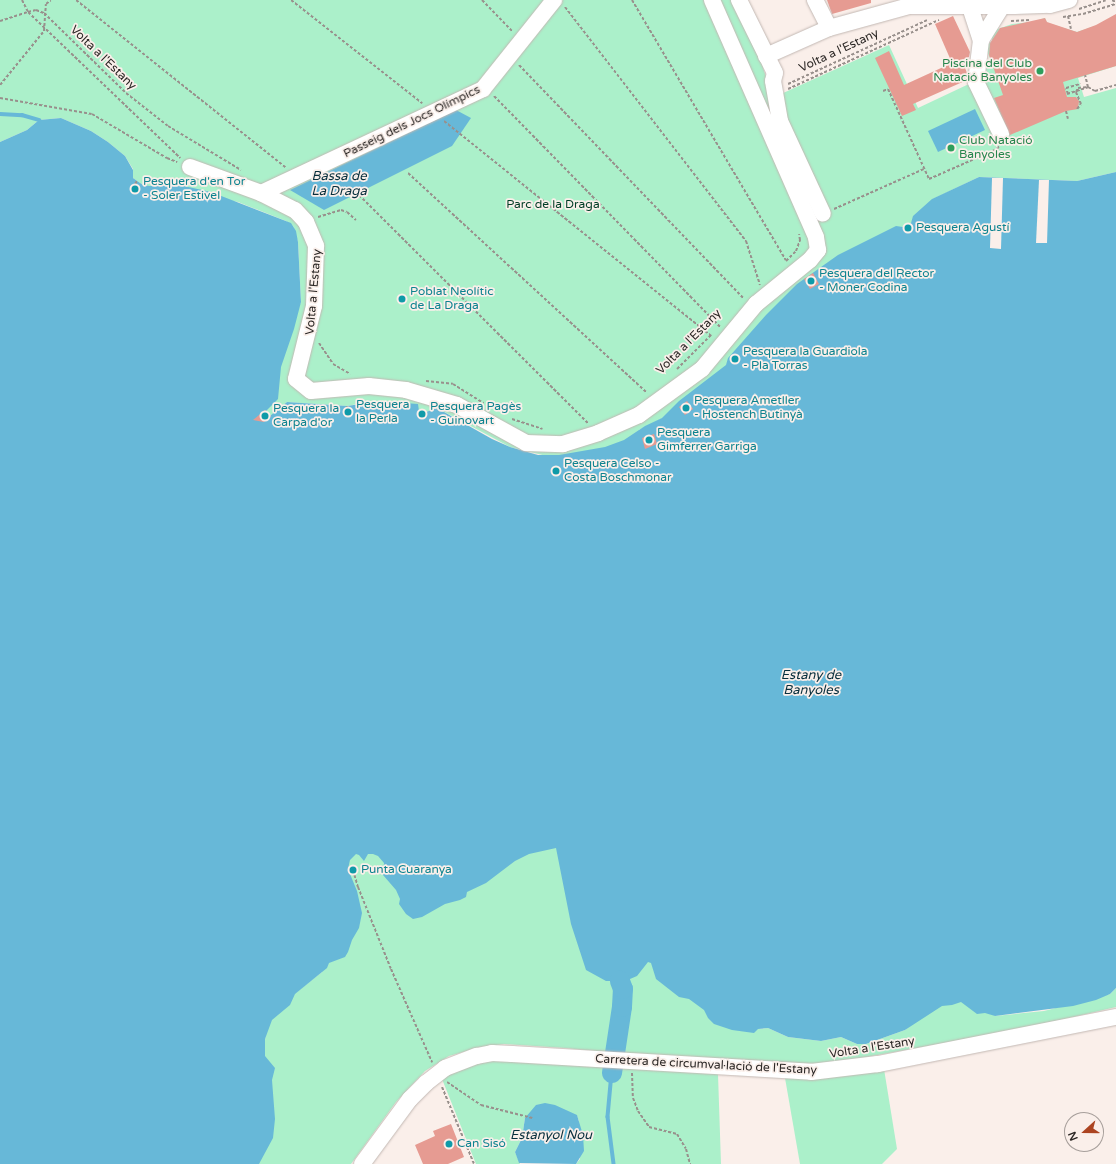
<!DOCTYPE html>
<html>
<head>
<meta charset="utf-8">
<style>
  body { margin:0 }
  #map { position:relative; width:1116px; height:1164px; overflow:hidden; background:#faefea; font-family:"Varela Round",sans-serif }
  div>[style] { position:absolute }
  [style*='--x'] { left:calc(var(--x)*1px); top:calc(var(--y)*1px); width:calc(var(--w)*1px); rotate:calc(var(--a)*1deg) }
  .green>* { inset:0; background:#abf0ca }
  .water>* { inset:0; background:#67b8d8 }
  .pier>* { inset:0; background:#faefea }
  .stream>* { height:3.5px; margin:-1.75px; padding:0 1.75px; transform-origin:1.75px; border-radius:1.75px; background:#67b8d8 }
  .river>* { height:20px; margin:-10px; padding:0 10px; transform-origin:10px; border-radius:10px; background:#67b8d8 }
  .building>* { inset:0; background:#e69b92 }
  .path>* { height:2px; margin-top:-1px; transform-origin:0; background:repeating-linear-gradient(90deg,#98908c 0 3px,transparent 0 5px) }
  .roads { filter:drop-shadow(0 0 1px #c2b8b3) drop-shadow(0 0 1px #c2b8b3) }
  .minor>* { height:16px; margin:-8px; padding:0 8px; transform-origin:8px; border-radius:8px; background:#fff }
  .dots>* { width:11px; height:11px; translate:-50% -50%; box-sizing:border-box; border:2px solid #faefea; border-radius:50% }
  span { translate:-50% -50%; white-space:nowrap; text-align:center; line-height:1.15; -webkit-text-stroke:3.5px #faefea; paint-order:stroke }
  .street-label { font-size:12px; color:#2b2725 }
  .leisure-label { font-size:12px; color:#27864d }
  .right { translate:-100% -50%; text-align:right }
  .left { translate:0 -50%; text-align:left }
  .culture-label { font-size:12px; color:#0d838f }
  .park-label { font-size:12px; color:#003e26 }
  .water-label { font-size:13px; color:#082f3d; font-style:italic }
  .north { position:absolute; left:1064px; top:1112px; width:40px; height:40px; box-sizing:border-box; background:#faefea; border:1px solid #a79f9b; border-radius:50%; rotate:249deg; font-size:11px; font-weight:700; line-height:16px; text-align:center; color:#2b2725 }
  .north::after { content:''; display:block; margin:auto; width:14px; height:18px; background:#ac4421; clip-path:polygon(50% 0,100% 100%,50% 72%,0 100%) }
</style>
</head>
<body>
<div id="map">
  <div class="green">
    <i style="clip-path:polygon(0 0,732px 0,761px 61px,771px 93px,781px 94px,889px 45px,918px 108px,988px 75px,983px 62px,990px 59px,985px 45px,992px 42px,992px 31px,1012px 24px,1032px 22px,1045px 18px,1047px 23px,1077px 32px,1116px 19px,1116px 66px,1078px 78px,1084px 97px,1116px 88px,1116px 172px,1077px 181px,979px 177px,933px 199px,911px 223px,733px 360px,673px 413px,639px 430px,643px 438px,579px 464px,510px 447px,437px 408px,426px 412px,419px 411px,403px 403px,389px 401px,373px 401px,347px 406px,287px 402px,271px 416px,266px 411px,269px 378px,301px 302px,298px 242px,293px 226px,286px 221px,238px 202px,143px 185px,133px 178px,133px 169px,125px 156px,108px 142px,91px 131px,61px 118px,39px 120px,27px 130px,0 142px)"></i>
    <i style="clip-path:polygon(553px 843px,649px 948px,758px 1029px,768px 1028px,788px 1037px,821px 1041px,841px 1037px,857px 1044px,866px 1044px,905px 1030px,956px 990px,995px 1016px,1044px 1011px,1110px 994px,1116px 988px,1116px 1007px,1018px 1030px,838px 1062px,802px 1065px,604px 1052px,565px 1048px,504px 1044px,481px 1047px,449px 1056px,425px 1071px,396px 1102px,351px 1164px,232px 1164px,256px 1085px,270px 1013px,322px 972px,338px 880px,350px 853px)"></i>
    <i style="clip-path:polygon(493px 1060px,718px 1074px,721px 1164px,576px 1164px,580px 1159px,579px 1121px,577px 1116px,562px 1109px,525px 1118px,522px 1138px,515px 1152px,520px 1164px,476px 1164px,442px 1079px,460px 1068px)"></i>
    <i style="clip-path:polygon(884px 1069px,897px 1149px,882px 1164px,800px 1164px,785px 1078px)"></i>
  </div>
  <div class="water">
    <i style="clip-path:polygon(975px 109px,985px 130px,938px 152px,928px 131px)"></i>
    <i style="clip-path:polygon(456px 110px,471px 118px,452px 146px,324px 210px,290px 190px)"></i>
    <i style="clip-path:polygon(61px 118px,91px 131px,108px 142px,125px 156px,133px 170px,133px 178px,143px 185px,150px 186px,175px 184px,211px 192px,291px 223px,296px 231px,298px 242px,301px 302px,294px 329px,281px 367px,278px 399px,266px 411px,270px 416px,287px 402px,347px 406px,380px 401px,418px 404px,419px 411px,426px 412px,437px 408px,492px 439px,510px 447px,538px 455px,559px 455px,605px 447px,624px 440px,645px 426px,662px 418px,679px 401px,726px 365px,728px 358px,766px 315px,797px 284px,838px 255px,896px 226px,903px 227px,911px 223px,913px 216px,932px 199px,979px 177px,1077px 181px,1116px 172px,1116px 988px,1110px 994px,1096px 1000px,1073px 1006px,995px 1016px,985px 1013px,977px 1014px,961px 1002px,952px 1005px,942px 1006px,905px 1030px,866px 1044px,857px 1044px,841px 1037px,821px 1041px,788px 1037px,768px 1028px,758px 1029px,754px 1033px,732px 1030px,714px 1024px,708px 1018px,704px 1010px,689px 999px,679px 997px,656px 979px,651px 963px,648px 962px,637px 976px,630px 979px,620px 981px,606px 981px,586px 970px,571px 924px,556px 848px,529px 854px,515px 861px,486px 883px,467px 892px,466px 897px,460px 900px,445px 904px,422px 917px,413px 919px,406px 914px,399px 904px,400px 899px,396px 890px,383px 875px,384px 863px,378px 856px,373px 854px,368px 854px,364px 861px,359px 855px,356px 854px,350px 860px,348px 869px,357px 891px,362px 913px,359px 928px,352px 940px,348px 952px,345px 957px,329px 963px,327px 968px,295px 994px,290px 1005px,272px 1020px,265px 1039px,265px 1056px,275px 1068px,272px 1080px,275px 1119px,273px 1138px,259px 1164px,0 1164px,0 142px,27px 130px,39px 120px)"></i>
    <i style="clip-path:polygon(545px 1103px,555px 1105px,577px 1115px,583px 1135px,584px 1151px,576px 1164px,519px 1163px,515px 1152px,522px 1138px,525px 1118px,536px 1105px)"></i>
  </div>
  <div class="pier">
    <i style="clip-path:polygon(992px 178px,1003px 178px,1001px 249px,990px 248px)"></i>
    <i style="clip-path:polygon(1039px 180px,1049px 180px,1047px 243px,1036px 243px)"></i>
  </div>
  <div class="stream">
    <i style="--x:0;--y:114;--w:22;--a:3"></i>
    <i style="--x:22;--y:115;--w:18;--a:16"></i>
    <i style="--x:612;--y:1073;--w:44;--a:95.2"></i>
    <i style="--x:608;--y:1117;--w:47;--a:82.7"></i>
  </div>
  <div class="river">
    <i style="--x:612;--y:1073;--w:67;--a:-81.4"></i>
    <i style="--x:622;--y:1007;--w:18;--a:-87"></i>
    <i style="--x:623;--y:989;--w:9;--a:-111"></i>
  </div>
  <div class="building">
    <i style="clip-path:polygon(827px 0,871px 0,871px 3px,832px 14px)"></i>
    <i style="clip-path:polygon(1116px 14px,1116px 66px,1063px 82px,1067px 97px,1076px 97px,1079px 101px,1078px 109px,1066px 111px,1010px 135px,994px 98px,1003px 95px,989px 55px,990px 43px,1000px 28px,1045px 18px,1047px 22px,1077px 32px,1096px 25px)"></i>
    <i style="clip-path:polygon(953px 16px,970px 52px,969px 57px,962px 60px,967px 73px,967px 80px,913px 104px,916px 110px,902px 116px,875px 58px,889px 51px,904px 85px,952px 63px,935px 24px)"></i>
    <i style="clip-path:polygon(813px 273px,819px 284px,810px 289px,804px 279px)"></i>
    <i style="clip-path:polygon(687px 401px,693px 409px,685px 415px,679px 407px)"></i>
    <i style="clip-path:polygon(265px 410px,271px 416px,264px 422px,253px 420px)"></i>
    <i style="clip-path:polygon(654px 434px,657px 444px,645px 449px,642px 438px)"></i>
    <i style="clip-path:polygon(451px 1124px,464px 1157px,448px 1164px,423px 1164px,415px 1145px,435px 1136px,433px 1131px)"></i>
  </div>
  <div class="path">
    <i style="--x:22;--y:0;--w:13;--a:63"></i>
    <i style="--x:28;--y:12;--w:211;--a:43.8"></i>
    <i style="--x:76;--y:0;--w:268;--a:38.6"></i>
    <i style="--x:291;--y:0;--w:167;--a:38.2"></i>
    <i style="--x:482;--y:0;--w:43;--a:45.9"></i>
    <i style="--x:632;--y:0;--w:302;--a:59.4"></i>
    <i style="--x:1112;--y:0;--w:4;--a:27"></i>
    <i style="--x:565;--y:7;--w:296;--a:52.3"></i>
    <i style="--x:746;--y:241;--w:46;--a:72.3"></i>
    <i style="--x:1079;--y:9;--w:28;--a:-18"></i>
    <i style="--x:1068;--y:16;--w:13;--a:77"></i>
    <i style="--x:1063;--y:17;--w:20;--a:-9"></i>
    <i style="--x:1083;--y:14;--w:34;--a:-17"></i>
    <i style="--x:0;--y:21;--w:29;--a:-18"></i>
    <i style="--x:28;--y:12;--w:8;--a:-14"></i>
    <i style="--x:36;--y:10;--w:9;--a:21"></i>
    <i style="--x:44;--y:13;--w:115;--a:44.3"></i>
    <i style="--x:126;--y:93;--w:53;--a:38.2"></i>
    <i style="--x:168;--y:126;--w:85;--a:31.1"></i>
    <i style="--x:1011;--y:21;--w:18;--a:-3"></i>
    <i style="--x:519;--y:65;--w:323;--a:46.1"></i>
    <i style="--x:788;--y:84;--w:153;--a:-24.7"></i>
    <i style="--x:0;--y:85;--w:70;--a:-50.8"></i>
    <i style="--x:44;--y:31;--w:27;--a:-86"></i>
    <i style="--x:46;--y:4;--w:6;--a:-39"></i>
    <i style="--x:788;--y:89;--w:166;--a:-24.6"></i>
    <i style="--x:883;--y:91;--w:5;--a:-22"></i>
    <i style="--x:888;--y:89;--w:99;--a:65.5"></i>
    <i style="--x:929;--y:179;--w:74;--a:-23.8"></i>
    <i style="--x:997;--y:149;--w:4;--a:-56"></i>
    <i style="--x:1067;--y:94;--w:22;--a:-18"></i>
    <i style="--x:1088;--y:87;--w:8;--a:30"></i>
    <i style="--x:1095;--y:91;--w:22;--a:-16"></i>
    <i style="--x:1068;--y:94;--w:6;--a:-108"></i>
    <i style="--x:1066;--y:88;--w:15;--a:-16"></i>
    <i style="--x:494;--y:96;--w:323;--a:45.6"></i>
    <i style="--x:0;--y:98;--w:93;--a:9.9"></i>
    <i style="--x:92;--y:114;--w:87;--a:30.4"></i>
    <i style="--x:167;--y:158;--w:11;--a:22"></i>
    <i style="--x:1077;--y:109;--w:6;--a:-51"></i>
    <i style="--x:1081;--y:104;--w:13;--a:-113"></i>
    <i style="--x:1076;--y:92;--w:4;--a:-63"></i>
    <i style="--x:1078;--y:88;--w:10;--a:-6"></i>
    <i style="--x:1088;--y:87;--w:12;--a:-104"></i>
    <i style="--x:1066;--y:111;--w:8;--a:76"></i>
    <i style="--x:444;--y:121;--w:343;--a:38.8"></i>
    <i style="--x:408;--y:173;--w:325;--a:42.6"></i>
    <i style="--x:135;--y:184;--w:4;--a:-56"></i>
    <i style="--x:359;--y:195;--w:323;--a:44.9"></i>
    <i style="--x:834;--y:209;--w:98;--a:-24"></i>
    <i style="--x:318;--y:217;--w:24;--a:-17"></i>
    <i style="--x:341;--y:210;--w:6;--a:18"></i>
    <i style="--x:347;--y:212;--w:12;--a:42"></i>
    <i style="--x:786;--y:261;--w:14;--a:-45"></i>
    <i style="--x:796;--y:251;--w:12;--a:-70"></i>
    <i style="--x:800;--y:240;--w:6;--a:-99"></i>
    <i style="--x:319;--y:343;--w:25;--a:56"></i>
    <i style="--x:333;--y:364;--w:20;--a:30"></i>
    <i style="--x:677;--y:369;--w:49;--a:-45"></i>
    <i style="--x:426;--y:381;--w:27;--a:6"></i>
    <i style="--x:453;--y:384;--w:36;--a:32"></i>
    <i style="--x:347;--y:406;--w:4;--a:76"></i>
    <i style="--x:512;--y:419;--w:32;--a:18"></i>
    <i style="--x:353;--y:870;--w:18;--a:74"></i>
    <i style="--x:358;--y:887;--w:88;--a:68.1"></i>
    <i style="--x:391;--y:969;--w:102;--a:66.2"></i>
    <i style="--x:632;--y:1073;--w:25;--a:88"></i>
    <i style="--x:633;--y:1098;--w:14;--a:69"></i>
    <i style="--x:638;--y:1111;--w:19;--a:55"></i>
    <i style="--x:649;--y:1127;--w:29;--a:14"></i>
    <i style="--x:677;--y:1134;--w:17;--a:59"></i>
    <i style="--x:686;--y:1149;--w:16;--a:75"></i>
    <i style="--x:447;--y:1082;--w:41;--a:34.1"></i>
    <i style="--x:481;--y:1105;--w:53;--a:14.3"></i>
    <i style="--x:442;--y:1087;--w:83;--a:67.4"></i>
  </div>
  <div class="roads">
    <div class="minor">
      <i style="--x:739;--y:0;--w:81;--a:63.7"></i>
      <i style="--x:775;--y:73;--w:8;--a:104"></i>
      <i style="--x:773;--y:81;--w:41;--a:80.1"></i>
      <i style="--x:780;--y:121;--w:102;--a:65.2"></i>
      <i style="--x:815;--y:0;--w:31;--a:63"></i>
      <i style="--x:970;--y:7;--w:35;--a:72"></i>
      <i style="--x:766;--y:56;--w:69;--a:-24"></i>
      <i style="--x:829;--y:28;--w:83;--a:-15.4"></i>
      <i style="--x:909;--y:6;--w:105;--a:0"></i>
      <i style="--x:1014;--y:6;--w:36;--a:-2"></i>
      <i style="--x:1050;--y:5;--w:20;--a:-15"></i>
      <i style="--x:1001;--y:134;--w:58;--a:-115.7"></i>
      <i style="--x:976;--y:82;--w:42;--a:-83.2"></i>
      <i style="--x:981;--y:40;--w:40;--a:-58"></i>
      <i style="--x:190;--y:167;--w:76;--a:20.1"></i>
      <i style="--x:261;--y:193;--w:38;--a:27"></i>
      <i style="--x:295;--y:210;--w:16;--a:47"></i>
      <i style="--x:306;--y:222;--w:26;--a:67"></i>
      <i style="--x:316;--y:246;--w:60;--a:91.9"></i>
      <i style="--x:314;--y:306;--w:75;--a:103.9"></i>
      <i style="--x:296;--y:379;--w:19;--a:39"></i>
      <i style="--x:311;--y:391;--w:58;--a:-4.9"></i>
      <i style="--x:369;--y:386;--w:37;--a:6"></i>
      <i style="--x:406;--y:390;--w:53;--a:16.4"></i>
      <i style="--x:457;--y:405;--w:79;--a:28.8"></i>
      <i style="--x:526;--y:443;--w:37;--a:2"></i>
      <i style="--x:563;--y:444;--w:37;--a:-17"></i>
      <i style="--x:598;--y:433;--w:45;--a:-23.7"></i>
      <i style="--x:639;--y:415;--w:78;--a:-36.1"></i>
      <i style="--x:702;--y:369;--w:85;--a:-50.3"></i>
      <i style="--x:756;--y:304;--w:70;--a:-39.2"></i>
      <i style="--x:810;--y:260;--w:13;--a:-51"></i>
      <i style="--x:818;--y:250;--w:13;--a:-99"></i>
      <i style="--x:816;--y:237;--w:259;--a:-113.7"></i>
      <i style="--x:261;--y:193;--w:245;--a:-25.1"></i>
      <i style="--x:483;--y:89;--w:114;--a:-51.4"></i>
      <i style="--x:362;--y:1164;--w:81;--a:-53.6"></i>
      <i style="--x:410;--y:1099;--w:23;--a:-45"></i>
      <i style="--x:426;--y:1083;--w:24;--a:-38"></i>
      <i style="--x:445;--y:1068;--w:34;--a:-21"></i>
      <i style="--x:477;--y:1056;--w:15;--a:-11"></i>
      <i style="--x:492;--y:1053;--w:20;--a:3"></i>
      <i style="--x:512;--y:1054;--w:300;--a:3.4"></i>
      <i style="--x:811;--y:1072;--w:67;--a:-6.8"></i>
      <i style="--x:878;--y:1064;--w:243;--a:-11.2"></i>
    </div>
  </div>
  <div class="dots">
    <i style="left:1040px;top:71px;background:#2e9e5b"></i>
    <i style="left:951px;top:148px;background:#2e9e5b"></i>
    <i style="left:135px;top:189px;background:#0f9aa8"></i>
    <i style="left:908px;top:228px;background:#0f9aa8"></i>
    <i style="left:811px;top:281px;background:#0f9aa8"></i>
    <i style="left:402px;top:299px;background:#0f9aa8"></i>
    <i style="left:735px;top:359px;background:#0f9aa8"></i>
    <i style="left:686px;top:408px;background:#0f9aa8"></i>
    <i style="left:348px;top:412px;background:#0f9aa8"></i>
    <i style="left:422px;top:414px;background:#0f9aa8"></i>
    <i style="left:265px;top:416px;background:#0f9aa8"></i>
    <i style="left:649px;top:440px;background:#0f9aa8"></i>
    <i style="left:556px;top:471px;background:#0f9aa8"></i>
    <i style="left:353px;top:870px;background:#0f9aa8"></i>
    <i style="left:449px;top:1144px;background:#0f9aa8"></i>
  </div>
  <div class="street-label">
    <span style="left:839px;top:51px;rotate:-25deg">Volta a l'Estany</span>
    <span style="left:103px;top:58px;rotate:44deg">Volta a l'Estany</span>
    <span style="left:412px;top:122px;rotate:-26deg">Passeig dels Jocs Olímpics</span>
    <span style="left:314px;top:292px;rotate:-85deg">Volta a l'Estany</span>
    <span style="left:689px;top:342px;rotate:-45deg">Volta a l'Estany</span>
    <span style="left:872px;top:1048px;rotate:-9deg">Volta a l'Estany</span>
    <span style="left:706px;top:1065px;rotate:3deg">Carretera de circumval·lació de l'Estany</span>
  </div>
  <div class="leisure-label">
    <span class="right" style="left:1032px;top:71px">Piscina del Club<br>Natació Banyoles</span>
    <span class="left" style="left:959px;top:148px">Club Natació<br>Banyoles</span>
  </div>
  <div class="culture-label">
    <span class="left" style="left:143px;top:189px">Pesquera d'en Tor<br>- Soler Estivel</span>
    <span class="left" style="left:916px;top:228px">Pesquera Agustí</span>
    <span class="left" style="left:819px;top:281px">Pesquera del Rector<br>- Moner Codina</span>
    <span class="left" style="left:410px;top:299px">Poblat Neolític<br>de La Draga</span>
    <span class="left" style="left:743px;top:359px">Pesquera la Guardiola<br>- Pla Torras</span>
    <span class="left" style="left:694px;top:408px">Pesquera Ametller<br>- Hostench Butinyà</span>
    <span class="left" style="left:356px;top:412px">Pesquera<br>la Perla</span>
    <span class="left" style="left:430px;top:414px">Pesquera Pagès<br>- Guinovart</span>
    <span class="left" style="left:273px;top:416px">Pesquera la<br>Carpa d'or</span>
    <span class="left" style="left:657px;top:440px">Pesquera<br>Gimferrer Garriga</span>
    <span class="left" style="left:564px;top:471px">Pesquera Celso -<br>Costa Boschmonar</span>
    <span class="left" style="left:361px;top:870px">Punta Cuaranya</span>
    <span class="left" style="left:457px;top:1144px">Can Sisó</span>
  </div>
  <div class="park-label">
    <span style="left:553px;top:205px">Parc de la Draga</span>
  </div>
  <div class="water-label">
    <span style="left:339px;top:184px">Bassa de<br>La Draga</span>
    <span style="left:811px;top:683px">Estany de<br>Banyoles</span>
    <span style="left:551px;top:1135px">Estanyol Nou</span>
  </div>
  <div class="north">N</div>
</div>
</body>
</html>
